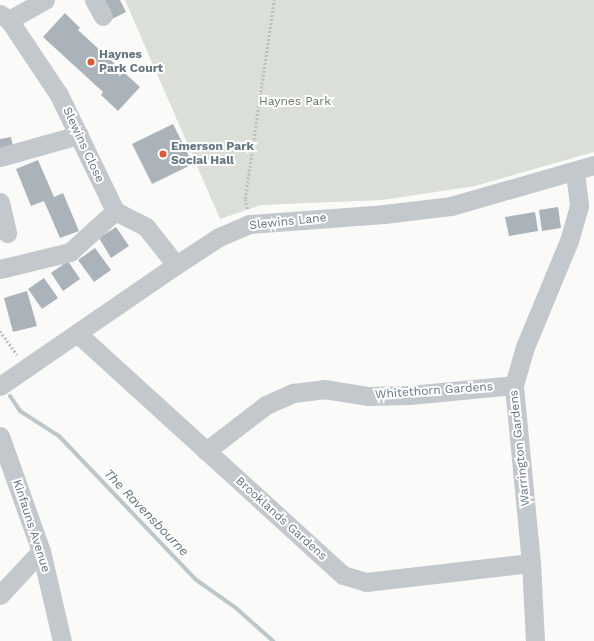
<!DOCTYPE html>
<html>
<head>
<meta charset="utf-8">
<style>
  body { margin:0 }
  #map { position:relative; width:594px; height:641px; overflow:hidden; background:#fafaf8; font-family:"Work Sans",sans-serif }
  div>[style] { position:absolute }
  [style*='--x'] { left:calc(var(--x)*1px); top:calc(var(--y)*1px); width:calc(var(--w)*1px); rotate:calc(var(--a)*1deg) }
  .green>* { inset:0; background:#dadfd7 }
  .stream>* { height:4px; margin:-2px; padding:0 2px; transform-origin:2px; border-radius:2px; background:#bbc7cb }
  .building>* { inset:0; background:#aab3b9 }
  .path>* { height:2.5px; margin-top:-1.25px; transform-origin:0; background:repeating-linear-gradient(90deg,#bbbfc2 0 2px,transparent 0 4px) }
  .minor>* { height:19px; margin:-9.5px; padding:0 9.5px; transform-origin:9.5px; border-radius:9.5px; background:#c3c8cc }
  .dots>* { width:11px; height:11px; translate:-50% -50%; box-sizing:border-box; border:2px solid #fff; border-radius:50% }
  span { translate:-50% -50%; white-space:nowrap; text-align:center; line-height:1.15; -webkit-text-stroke:4px #fff; paint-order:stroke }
  .poi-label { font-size:12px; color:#657683; font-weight:700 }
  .left { translate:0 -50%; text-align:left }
  .park-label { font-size:12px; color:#687a64 }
  .street-label { font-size:12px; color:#657683 }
  .water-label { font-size:13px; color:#60757c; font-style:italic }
</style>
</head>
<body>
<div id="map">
  <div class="green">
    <i style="clip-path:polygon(125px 0,594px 0,594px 152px,475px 186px,382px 200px,261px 205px,220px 219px)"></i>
  </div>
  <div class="stream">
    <i style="--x:10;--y:396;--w:18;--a:56"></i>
    <i style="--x:20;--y:411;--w:46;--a:32.7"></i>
    <i style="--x:59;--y:436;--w:197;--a:46.4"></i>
    <i style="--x:195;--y:579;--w:50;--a:35.3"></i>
    <i style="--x:236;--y:608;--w:50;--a:41.7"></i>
  </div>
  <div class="building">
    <i style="clip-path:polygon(103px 0,120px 0,126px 12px,112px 19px)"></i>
    <i style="clip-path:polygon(65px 13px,80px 28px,78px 30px,140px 87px,118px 111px,101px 95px,103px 92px,43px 37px)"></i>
    <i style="clip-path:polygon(173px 124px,193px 164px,152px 184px,132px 144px)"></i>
    <i style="clip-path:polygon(11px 137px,13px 147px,0 150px,0 139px)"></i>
    <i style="clip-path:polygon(38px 160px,54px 197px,63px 193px,79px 231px,60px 238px,44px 201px,31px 206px,16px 169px)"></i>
    <i style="clip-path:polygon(558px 207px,561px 228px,542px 231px,539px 210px)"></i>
    <i style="clip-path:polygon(535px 212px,538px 231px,509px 236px,505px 217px)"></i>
    <i style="clip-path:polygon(116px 227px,129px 246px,111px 258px,99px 238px)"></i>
    <i style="clip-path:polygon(95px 248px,111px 270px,94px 282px,78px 260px)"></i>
    <i style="clip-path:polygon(68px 261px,80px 279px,63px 291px,51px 273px)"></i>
    <i style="clip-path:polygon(44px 278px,58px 298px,42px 309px,28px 289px)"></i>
    <i style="clip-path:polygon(27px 291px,37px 326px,13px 332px,4px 298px)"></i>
  </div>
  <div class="path">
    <i style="--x:247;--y:209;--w:10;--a:-101"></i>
    <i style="--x:245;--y:199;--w:201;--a:-81.7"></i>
    <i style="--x:0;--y:331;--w:29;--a:54"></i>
  </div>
  <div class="minor">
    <i style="--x:94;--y:0;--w:18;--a:61"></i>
    <i style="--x:0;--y:14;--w:11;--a:34"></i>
    <i style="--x:9;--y:20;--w:90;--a:56.3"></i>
    <i style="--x:59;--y:95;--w:129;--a:64.2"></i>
    <i style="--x:115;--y:211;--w:35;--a:27"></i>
    <i style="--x:146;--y:227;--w:48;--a:51.7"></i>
    <i style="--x:9;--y:20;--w:41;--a:-29.1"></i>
    <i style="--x:0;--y:157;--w:82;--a:-15.6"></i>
    <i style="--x:0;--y:202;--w:32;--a:77"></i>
    <i style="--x:0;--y:269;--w:72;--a:-13.7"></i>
    <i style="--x:70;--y:252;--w:61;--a:-42.3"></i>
    <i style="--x:78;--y:334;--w:358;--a:42.3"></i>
    <i style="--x:343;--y:575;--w:24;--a:17"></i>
    <i style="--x:366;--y:582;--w:166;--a:-6.6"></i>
    <i style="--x:0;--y:386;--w:214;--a:-34.5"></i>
    <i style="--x:176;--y:265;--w:51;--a:-33.1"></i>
    <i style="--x:219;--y:237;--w:33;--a:-23"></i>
    <i style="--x:249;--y:224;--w:135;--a:-4.2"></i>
    <i style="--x:384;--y:214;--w:67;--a:-6.8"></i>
    <i style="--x:451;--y:206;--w:149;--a:-16"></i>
    <i style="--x:0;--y:436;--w:122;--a:70.4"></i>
    <i style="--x:41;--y:551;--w:92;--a:76.9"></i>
    <i style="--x:206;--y:451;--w:76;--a:-37.5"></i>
    <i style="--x:266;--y:405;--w:30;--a:-24"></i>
    <i style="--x:293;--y:393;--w:31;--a:-7"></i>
    <i style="--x:324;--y:389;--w:45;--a:9"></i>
    <i style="--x:368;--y:396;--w:42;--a:-1.4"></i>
    <i style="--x:410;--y:395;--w:104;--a:-5.5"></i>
    <i style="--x:0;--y:595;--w:60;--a:-47"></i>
    <i style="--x:535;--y:641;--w:78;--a:-92.9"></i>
    <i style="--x:531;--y:563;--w:179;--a:-95.5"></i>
    <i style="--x:514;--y:385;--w:40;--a:-74"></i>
    <i style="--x:525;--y:347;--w:115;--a:-67.5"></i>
    <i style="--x:569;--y:241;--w:37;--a:-74"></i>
    <i style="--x:579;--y:205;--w:34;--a:-97"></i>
  </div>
  <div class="dots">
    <i style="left:91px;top:62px;background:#e4572e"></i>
    <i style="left:163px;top:154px;background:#e4572e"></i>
  </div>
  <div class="poi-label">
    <span class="left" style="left:99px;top:62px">Haynes<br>Park Court</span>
    <span class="left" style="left:171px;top:154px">Emerson Park<br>Social Hall</span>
  </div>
  <div class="park-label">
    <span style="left:295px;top:102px">Haynes Park</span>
  </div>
  <div class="street-label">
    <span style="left:83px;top:145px;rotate:65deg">Slewins Close</span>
    <span style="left:288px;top:222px;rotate:-6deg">Slewins Lane</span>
    <span style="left:434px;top:391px;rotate:-4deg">Whitethorn Gardens</span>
    <span style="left:520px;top:448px;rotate:-96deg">Warrington Gardens</span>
    <span style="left:281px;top:519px;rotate:42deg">Brooklands Gardens</span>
    <span style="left:31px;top:526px;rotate:72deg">Kinfauns Avenue</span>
  </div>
  <div class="water-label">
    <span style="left:146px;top:513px;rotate:46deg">The Ravensbourne</span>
  </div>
</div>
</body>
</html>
